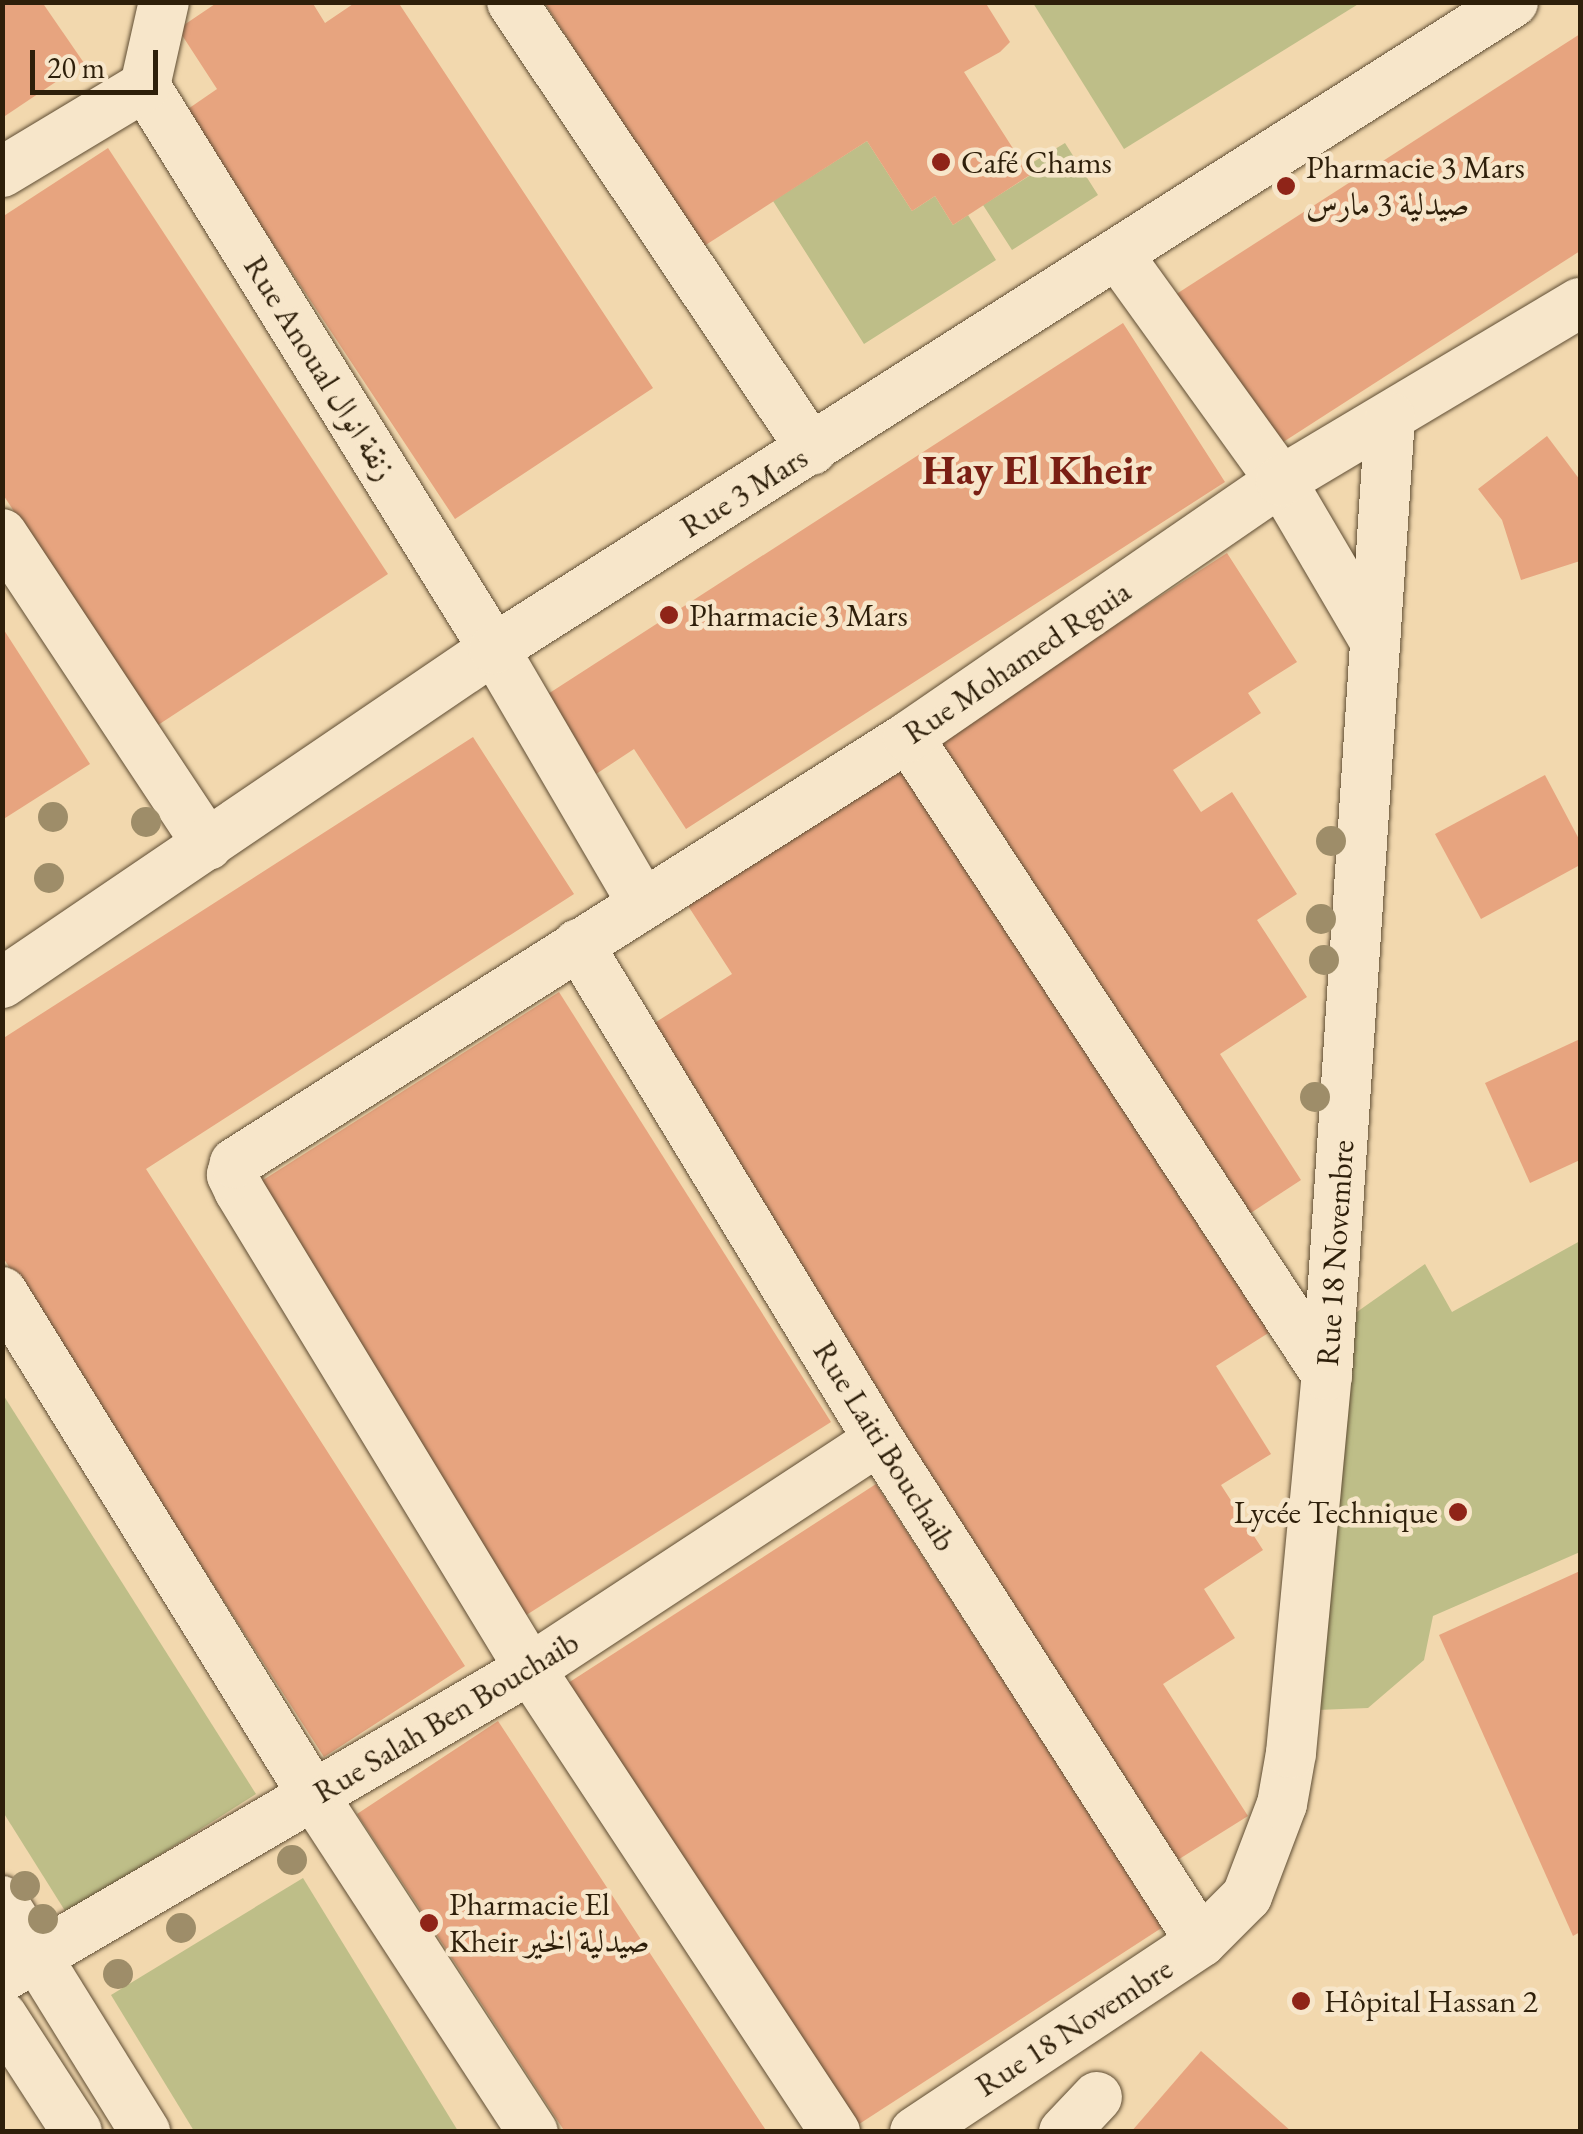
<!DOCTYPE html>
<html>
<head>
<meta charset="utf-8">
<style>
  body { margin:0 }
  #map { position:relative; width:1583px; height:2134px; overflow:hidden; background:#f2d8ae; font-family:"EB Garamond",Amiri,serif }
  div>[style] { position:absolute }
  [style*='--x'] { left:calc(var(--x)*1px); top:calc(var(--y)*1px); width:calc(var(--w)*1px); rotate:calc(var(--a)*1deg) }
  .green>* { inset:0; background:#bebe88 }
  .building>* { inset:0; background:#e7a47f }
  .roads { filter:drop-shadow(0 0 2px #5f4d33) drop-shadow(0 0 2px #5f4d33) }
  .minor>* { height:50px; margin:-25px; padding:0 25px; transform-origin:25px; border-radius:25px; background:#f7e6ca }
  .trees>* { width:30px; height:30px; margin:-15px; border-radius:50%; background:#9e8d69 }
  .dots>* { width:28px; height:28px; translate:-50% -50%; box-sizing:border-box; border:5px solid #f7e6ca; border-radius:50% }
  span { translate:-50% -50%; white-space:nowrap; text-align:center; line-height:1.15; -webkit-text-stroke:9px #f7e6ca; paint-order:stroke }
  .poi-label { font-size:32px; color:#2e1f0a }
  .left { translate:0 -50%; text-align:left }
  .right { translate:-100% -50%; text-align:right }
  .street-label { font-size:32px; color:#2e1f0a }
  .district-label { font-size:42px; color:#7a1f14; font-weight:700 }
  .frame { position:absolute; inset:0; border:5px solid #2e1f0a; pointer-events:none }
  .scale { position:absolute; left:30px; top:50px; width:128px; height:45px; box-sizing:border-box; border:5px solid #2e1f0a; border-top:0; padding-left:12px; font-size:30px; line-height:35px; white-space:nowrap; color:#2e1f0a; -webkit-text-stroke:8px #f7e6ca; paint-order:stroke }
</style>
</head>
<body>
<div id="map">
  <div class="green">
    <i style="clip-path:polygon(1033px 3px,1360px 3px,1124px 149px)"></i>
    <i style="clip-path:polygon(867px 141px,912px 211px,935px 196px,953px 225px,968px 215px,996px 260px,864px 344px,773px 201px)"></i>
    <i style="clip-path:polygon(1065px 143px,1098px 195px,1012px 250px,983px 205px,1029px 176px,1025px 167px)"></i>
    <i style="clip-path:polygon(1580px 1241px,1580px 1552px,1433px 1616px,1424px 1660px,1368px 1708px,1317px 1710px,1354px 1314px,1425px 1264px,1452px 1312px)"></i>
    <i style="clip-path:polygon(2px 1393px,256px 1794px,67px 1914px,3px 1812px)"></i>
    <i style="clip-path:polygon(303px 1878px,458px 2131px,194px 2131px,111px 1995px)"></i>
  </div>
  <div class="building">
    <i style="clip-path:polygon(2px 2px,42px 2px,84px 63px,2px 118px)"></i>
    <i style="clip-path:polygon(218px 2px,312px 2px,325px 23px,356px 2px,398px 2px,653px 388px,455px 519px,185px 111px,217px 89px,178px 29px)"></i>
    <i style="clip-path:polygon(544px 2px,985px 2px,1010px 42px,1000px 52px,964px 72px,1030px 175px,953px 225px,935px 196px,912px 211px,867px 141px,701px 248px)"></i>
    <i style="clip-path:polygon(1580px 34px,1580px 251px,1263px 455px,1164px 302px)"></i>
    <i style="clip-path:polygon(108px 148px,388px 574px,155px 727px,2px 493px,2px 217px)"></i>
    <i style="clip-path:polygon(1123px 323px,1225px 482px,686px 829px,634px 749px,584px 782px,534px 703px)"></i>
    <i style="clip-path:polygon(1547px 436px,1580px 480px,1580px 561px,1521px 580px,1502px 520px,1478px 489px)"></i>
    <i style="clip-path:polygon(1227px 553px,1297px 662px,1248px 693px,1261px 713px,1173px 770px,1201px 812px,1232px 792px,1297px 894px,1257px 920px,1307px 997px,1220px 1054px,1301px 1180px,1234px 1224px,927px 747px)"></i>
    <i style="clip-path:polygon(2px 627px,90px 764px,2px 820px)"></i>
    <i style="clip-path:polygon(473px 737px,574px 894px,146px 1169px,465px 1666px,324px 1757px,2px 1256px,2px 1039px)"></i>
    <i style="clip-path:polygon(903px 757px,1270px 1332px,1216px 1366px,1271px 1454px,1221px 1485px,1263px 1550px,1204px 1589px,1235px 1638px,1163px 1684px,1248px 1816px,1176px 1861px,645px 1029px,732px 974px,683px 898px)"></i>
    <i style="clip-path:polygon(1545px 775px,1580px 841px,1580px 865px,1481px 919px,1435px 834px)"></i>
    <i style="clip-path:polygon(559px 992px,831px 1422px,520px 1619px,249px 1189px)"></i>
    <i style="clip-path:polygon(1580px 1039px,1580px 1160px,1530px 1183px,1485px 1083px)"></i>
    <i style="clip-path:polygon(876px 1484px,1163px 1927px,853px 2128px,565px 1685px)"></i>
    <i style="clip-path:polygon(1580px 1571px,1580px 1932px,1573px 1936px,1439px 1635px)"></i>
    <i style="clip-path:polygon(498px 1721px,767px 2132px,565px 2132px,429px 1923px,357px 1814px)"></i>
    <i style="clip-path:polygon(1201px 2051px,1292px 2132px,1131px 2132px)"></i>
  </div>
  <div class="roads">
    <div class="minor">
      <i style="--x:512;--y:2;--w:539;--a:56.19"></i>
      <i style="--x:145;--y:86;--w:662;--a:58.21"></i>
      <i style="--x:494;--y:649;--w:293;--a:59.7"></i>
      <i style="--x:2;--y:172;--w:167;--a:-31"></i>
      <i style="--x:145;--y:86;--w:86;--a:-77.3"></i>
      <i style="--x:1118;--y:255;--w:279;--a:54.2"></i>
      <i style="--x:1281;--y:481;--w:186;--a:59.6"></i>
      <i style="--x:2;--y:534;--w:373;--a:56.5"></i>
      <i style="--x:908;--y:737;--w:763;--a:56.71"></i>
      <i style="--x:578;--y:944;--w:580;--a:58.75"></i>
      <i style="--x:879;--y:1440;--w:596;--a:57.32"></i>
      <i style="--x:2;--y:983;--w:595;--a:-34.17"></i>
      <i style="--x:494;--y:649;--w:1207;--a:-32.41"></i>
      <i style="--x:2;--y:1292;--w:595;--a:58.26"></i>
      <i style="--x:315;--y:1798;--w:399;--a:56.9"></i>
      <i style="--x:2;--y:1901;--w:272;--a:58.2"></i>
      <i style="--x:2;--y:1977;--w:611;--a:-30.26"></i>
      <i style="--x:530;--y:1669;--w:417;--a:-33.3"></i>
      <i style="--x:2;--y:2016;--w:138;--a:57.1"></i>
      <i style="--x:835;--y:2132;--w:554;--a:-123.37"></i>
      <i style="--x:530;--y:1669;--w:560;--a:-121.28"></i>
      <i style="--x:239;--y:1190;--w:17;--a:-115"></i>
      <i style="--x:232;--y:1175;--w:12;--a:-76"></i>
      <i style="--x:235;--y:1163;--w:796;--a:-32.33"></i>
      <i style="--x:908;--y:737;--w:452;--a:-34.5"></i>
      <i style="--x:1281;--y:481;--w:348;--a:-30.8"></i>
      <i style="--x:915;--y:2132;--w:343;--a:-33.6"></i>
      <i style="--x:1201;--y:1942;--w:65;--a:-45"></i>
      <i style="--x:1247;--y:1896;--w:98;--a:-69.2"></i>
      <i style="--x:1282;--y:1804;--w:52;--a:-80"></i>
      <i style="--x:1291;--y:1753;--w:380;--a:-84.6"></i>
      <i style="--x:1327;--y:1375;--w:960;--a:-86.24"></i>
      <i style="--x:1064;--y:2132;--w:48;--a:-46.7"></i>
    </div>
  </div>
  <div class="trees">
    <i style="left:53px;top:817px"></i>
    <i style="left:146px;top:822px"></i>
    <i style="left:1331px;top:841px"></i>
    <i style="left:49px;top:878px"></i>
    <i style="left:1321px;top:919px"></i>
    <i style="left:1324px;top:960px"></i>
    <i style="left:1315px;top:1097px"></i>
    <i style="left:292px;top:1860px"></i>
    <i style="left:25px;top:1886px"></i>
    <i style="left:43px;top:1919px"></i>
    <i style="left:181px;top:1928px"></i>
    <i style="left:118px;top:1974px"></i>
  </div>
  <div class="dots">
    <i style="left:941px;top:162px;background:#8f2418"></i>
    <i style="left:1286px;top:186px;background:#8f2418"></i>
    <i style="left:669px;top:615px;background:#8f2418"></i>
    <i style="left:1458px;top:1512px;background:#8f2418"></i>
    <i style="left:429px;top:1923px;background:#8f2418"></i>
    <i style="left:1301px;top:2001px;background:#8f2418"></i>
  </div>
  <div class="poi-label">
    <span class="left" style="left:961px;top:162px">Café Chams</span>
    <span class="left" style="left:1306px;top:186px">Pharmacie 3 Mars<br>صيدلية 3 مارس</span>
    <span class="left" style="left:689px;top:615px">Pharmacie 3 Mars</span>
    <span class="right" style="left:1438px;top:1512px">Lycée Technique</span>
    <span class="left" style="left:449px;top:1923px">Pharmacie El<br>Kheir صيدلية الخير</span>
    <span class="left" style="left:1324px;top:2001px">Hôpital Hassan 2</span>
  </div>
  <div class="street-label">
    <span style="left:320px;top:368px;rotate:58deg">Rue Anoual زنقة انوال</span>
    <span style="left:744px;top:492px;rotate:-32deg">Rue 3 Mars</span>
    <span style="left:1017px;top:662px;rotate:-34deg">Rue Mohamed Rguia</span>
    <span style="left:1335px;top:1253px;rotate:-86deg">Rue 18 Novembre</span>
    <span style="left:885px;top:1446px;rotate:58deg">Rue Laiti Bouchaib</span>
    <span style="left:446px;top:1717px;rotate:-31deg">Rue Salah Ben Bouchaib</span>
    <span style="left:1074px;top:2027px;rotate:-33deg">Rue 18 Novembre</span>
  </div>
  <div class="district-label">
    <span style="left:1037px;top:470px">Hay El Kheir</span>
  </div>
  <div class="frame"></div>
  <div class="scale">20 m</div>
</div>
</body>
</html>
